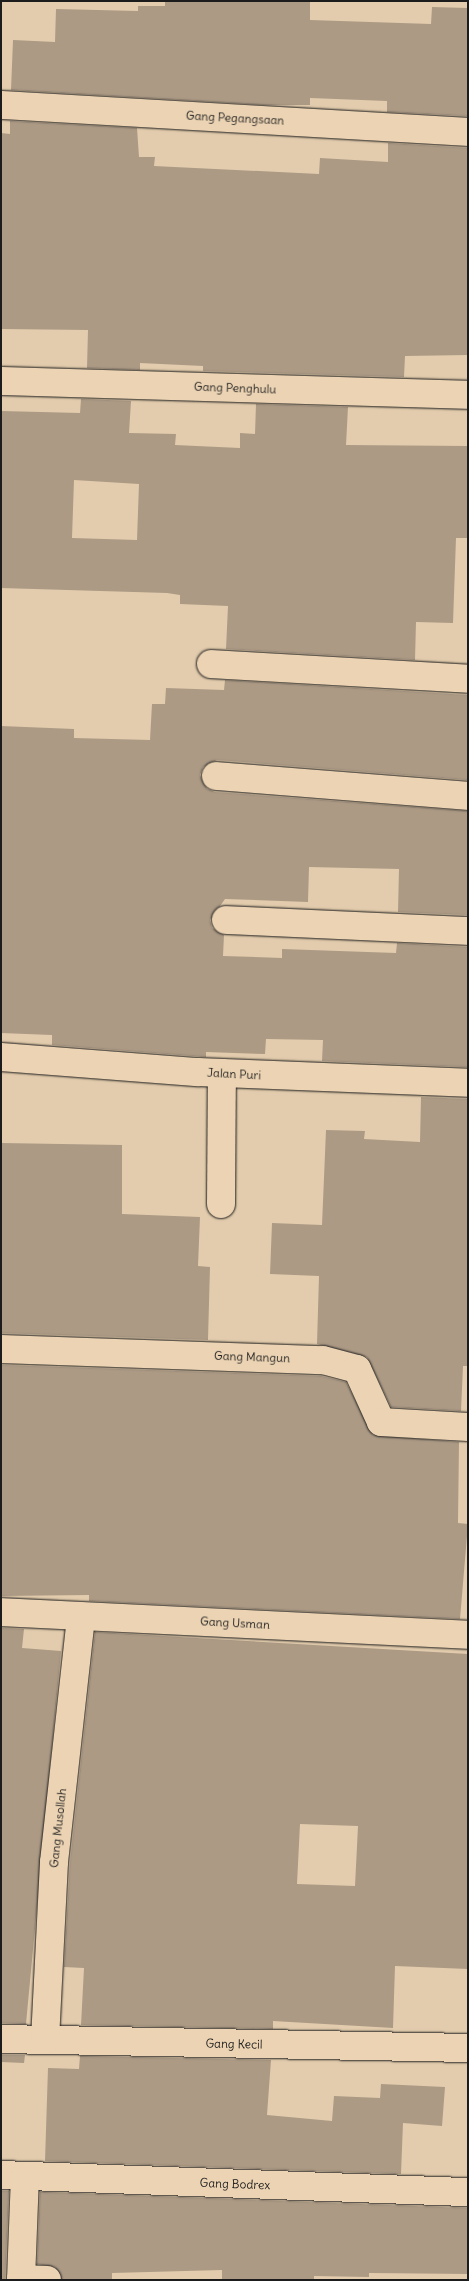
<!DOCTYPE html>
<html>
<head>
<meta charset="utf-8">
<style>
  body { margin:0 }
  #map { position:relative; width:469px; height:2281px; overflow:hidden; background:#e3ccad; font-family:Delius,sans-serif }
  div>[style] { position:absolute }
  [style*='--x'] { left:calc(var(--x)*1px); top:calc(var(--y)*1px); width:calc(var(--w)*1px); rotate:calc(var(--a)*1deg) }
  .building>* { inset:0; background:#ac9a85 }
  .roads { filter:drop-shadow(0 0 1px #1c1c1c) drop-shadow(0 0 1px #1c1c1c) }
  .minor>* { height:28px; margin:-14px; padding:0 14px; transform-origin:14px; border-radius:14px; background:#ebd3b3 }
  span { translate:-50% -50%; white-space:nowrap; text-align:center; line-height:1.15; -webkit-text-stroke:4px #ebd3b3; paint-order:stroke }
  .street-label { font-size:12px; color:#1c1c1c }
  .frame { position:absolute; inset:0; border:2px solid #1c1c1c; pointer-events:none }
</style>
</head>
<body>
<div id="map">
  <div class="building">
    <i style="clip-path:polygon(165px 1px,310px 1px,310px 20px,431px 24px,432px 7px,468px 8px,468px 116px,387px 112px,387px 101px,310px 98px,310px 105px,264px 105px,11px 90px,13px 40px,55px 42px,56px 9px,138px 11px,138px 6px,165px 6px)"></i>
    <i style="clip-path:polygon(10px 121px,137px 128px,139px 157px,155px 157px,154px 166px,319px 174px,320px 158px,388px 162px,388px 143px,468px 148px,468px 355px,405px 356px,404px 377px,203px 371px,203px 366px,140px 363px,140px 370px,87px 368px,88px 330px,1px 329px,1px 133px,10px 134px)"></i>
    <i style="clip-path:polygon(evenodd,81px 399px,131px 401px,129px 433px,176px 434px,175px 445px,240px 448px,240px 433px,255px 434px,256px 404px,348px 407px,346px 445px,468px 446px,468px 538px,456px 538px,453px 623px,416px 622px,415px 660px,226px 649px,228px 606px,180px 604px,180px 595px,167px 593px,1px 588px,1px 411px,80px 413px,81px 399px,74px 480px,139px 484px,137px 540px,72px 538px,74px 480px)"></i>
    <i style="clip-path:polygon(225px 680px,468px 695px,468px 780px,217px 760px,203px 767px,200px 775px,207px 789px,215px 792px,468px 811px,468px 915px,398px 912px,399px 869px,309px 867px,308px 902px,225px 899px,210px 920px,212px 928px,224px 935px,223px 956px,282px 958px,282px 949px,396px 953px,397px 943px,468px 947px,468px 1067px,322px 1061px,323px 1040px,266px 1039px,265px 1054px,206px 1052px,206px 1057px,52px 1045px,52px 1035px,1px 1033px,1px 726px,74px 729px,74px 738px,150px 740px,152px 704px,165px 704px,166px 688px,224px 690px)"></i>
    <i style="clip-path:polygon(421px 1097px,468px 1099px,468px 1366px,463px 1366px,461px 1411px,391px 1407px,367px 1357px,317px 1344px,319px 1276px,270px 1274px,272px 1223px,322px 1225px,326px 1130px,365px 1131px,364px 1139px,420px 1142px)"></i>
    <i style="clip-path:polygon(1px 1143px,122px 1145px,122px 1214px,200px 1217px,198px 1266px,210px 1267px,208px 1340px,1px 1333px)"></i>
    <i style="clip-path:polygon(1px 1365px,321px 1376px,346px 1382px,373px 1435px,459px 1442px,458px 1523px,468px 1524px,460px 1619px,89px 1601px,89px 1595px,1px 1596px)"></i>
    <i style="clip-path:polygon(1px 1628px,24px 1629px,22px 1648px,61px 1651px,26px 2024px,1px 2023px)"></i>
    <i style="clip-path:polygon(evenodd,95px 1632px,468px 1654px,468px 1969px,395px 1966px,393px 2028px,273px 2021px,273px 2029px,81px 2025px,84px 1968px,64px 1967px,70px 1863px,95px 1632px,300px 1824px,358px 1826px,355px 1886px,297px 1884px,300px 1824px)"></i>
    <i style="clip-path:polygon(1px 2055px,25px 2055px,24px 2063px,1px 2062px)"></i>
    <i style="clip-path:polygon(80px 2056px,271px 2060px,267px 2115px,332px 2121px,334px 2096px,380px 2098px,381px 2084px,445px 2087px,442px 2126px,403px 2123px,401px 2174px,45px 2161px,48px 2068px,79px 2069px)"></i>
    <i style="clip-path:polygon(1px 2191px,9px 2191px,5px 2280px,1px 2280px)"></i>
    <i style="clip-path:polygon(40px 2192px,468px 2208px,468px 2274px,369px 2273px,369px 2277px,314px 2276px,314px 2280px,222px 2280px,222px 2270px,112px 2273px,112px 2280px,62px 2280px,55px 2267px,37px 2264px)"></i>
  </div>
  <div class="roads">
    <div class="minor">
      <i style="--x:1;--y:105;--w:468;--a:3.3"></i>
      <i style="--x:1;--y:381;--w:467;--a:1.7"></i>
      <i style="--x:211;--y:664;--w:257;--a:3.3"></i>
      <i style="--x:216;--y:776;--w:253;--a:4.5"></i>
      <i style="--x:226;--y:920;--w:242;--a:2.6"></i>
      <i style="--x:1;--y:1057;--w:198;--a:4.4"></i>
      <i style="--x:198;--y:1072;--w:270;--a:2.3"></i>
      <i style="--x:221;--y:1204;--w:131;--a:-89.6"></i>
      <i style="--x:1;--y:1349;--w:322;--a:2"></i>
      <i style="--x:323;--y:1360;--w:35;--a:15"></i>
      <i style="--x:357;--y:1369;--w:58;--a:65.6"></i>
      <i style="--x:381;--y:1422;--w:87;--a:3.3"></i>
      <i style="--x:1;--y:1612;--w:468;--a:2.8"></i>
      <i style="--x:1;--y:2039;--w:467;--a:1.1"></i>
      <i style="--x:45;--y:2040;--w:178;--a:-87.1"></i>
      <i style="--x:54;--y:1862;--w:247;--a:-83.7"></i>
      <i style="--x:1;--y:2175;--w:467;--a:2.1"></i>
      <i style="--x:21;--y:2279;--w:26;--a:2"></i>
      <i style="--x:21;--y:2280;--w:104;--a:-87.8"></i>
    </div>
  </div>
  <div class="street-label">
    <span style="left:235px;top:118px;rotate:3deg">Gang Pegangsaan</span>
    <span style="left:235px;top:388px;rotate:2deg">Gang Penghulu</span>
    <span style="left:234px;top:1074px;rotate:3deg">Jalan Puri</span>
    <span style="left:252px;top:1357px;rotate:2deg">Gang Mangun</span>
    <span style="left:235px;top:1623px;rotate:3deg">Gang Usman</span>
    <span style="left:58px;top:1828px;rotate:-84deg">Gang Musollah</span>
    <span style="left:234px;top:2044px;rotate:1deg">Gang Kecil</span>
    <span style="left:235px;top:2184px;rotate:2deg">Gang Bodrex</span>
  </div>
  <div class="frame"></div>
</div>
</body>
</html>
